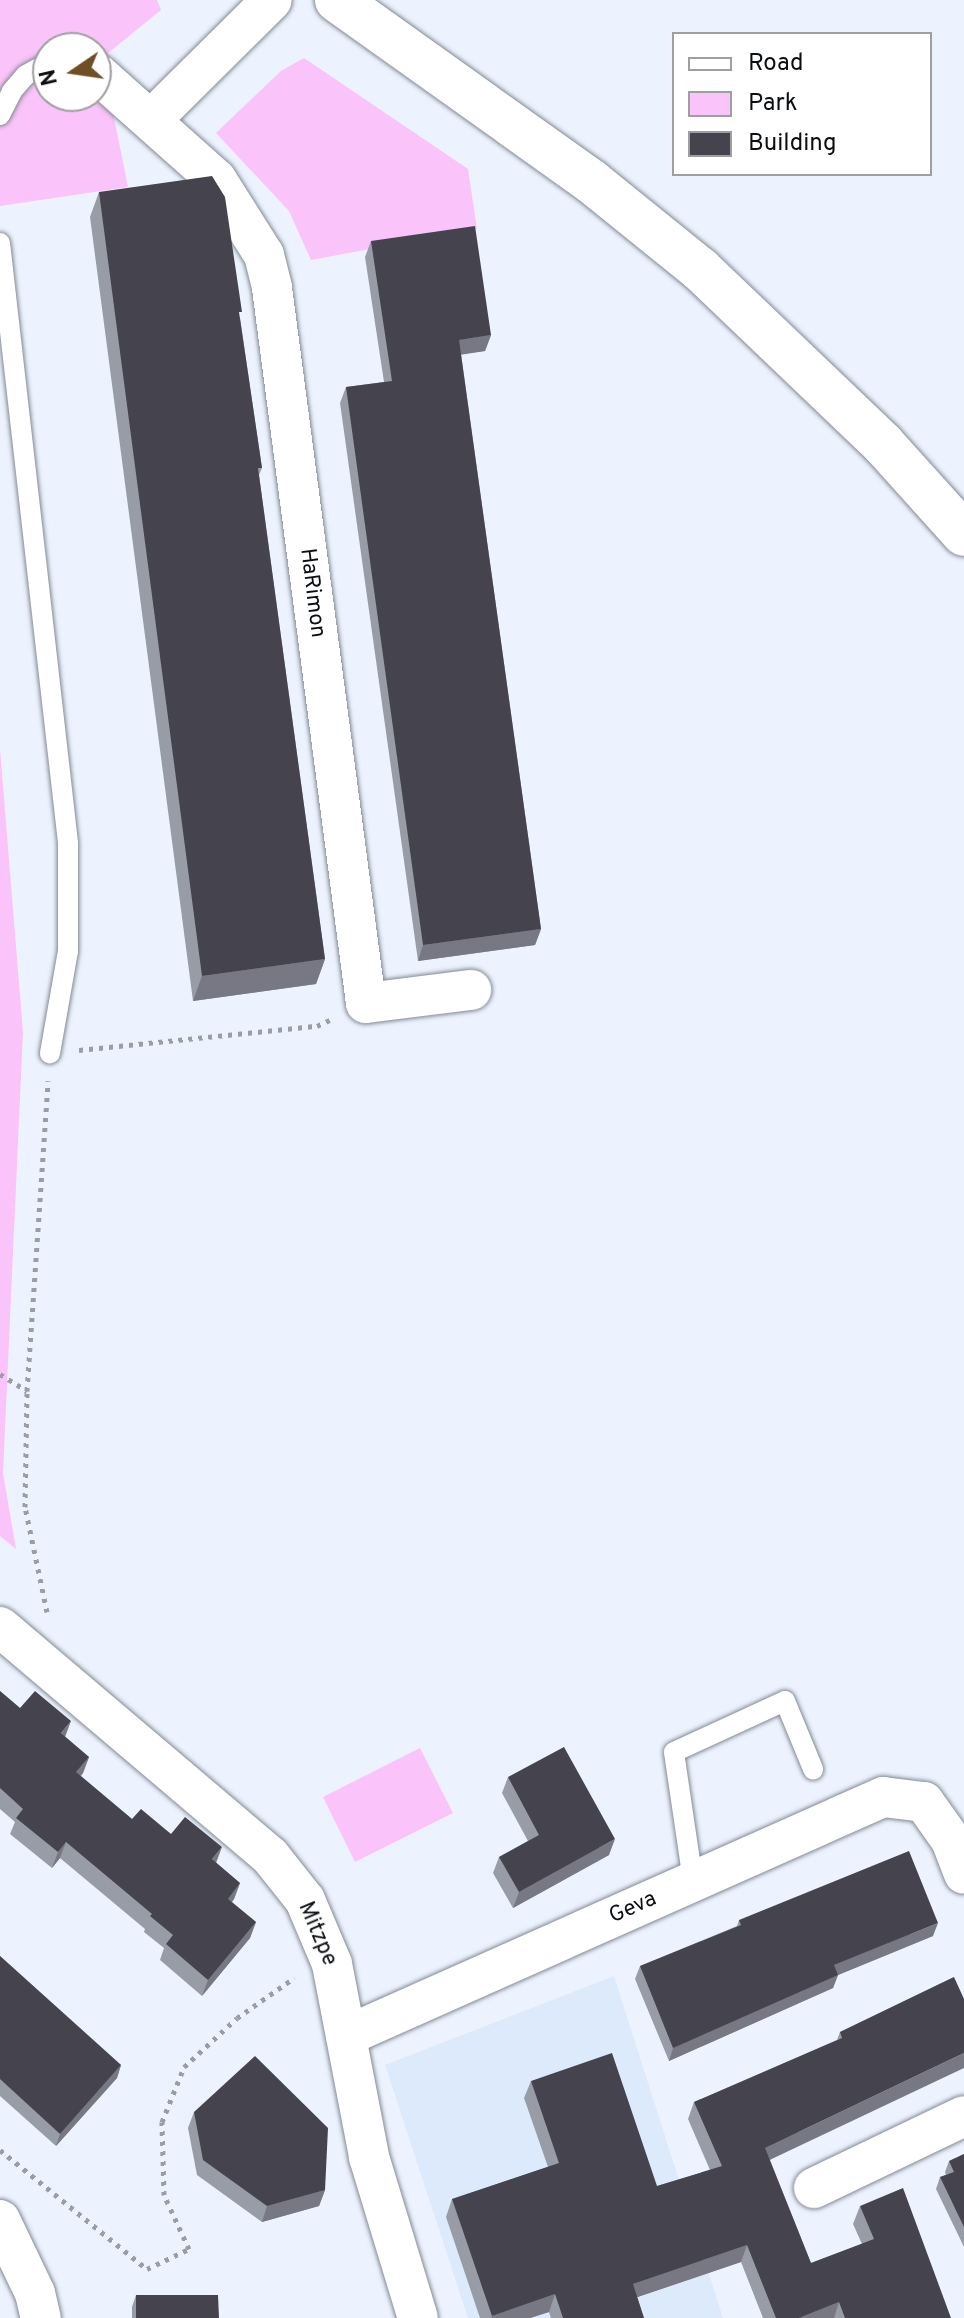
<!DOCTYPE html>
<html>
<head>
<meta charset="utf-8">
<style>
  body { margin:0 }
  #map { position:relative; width:964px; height:2318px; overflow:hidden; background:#ecf3fe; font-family:Overpass,sans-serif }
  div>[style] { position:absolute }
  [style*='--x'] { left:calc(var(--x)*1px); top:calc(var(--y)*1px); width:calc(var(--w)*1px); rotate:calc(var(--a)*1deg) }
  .built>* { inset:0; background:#ddeafb }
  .green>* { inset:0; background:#fac3fa }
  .path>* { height:5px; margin-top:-2.5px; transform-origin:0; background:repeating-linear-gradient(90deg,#999ea6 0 4px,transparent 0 10px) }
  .roads { filter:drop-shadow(0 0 2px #838a94) drop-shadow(0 0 2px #838a94) }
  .service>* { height:20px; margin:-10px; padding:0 10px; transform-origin:10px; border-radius:10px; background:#fff }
  .minor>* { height:40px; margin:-20px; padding:0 20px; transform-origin:20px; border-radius:20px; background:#fff }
  .tertiary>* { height:44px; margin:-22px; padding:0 22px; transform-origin:22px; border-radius:22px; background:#fff }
  .wall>* { inset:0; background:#989ca6 }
  .shaded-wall>* { inset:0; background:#777883 }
  .building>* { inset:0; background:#45444e }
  span { translate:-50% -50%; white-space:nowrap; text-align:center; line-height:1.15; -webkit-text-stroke:8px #fff; paint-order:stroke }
  .street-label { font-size:22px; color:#0b0e11 }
  .legend { position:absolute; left:672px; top:32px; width:260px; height:144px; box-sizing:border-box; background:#fff; border:2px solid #9d9fa0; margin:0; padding:10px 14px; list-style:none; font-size:24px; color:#0b0e11 }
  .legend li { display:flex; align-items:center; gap:16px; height:40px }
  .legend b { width:40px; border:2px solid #9d9fa0 }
  .north { position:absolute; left:32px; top:32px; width:80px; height:80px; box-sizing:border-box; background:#fff; border:2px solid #9d9fa0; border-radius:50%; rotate:257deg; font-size:22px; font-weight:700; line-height:32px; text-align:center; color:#0b0e11 }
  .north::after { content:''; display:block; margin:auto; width:28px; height:36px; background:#704e26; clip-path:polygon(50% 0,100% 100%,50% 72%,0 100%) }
</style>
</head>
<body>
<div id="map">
  <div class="built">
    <i style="clip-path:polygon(614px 1976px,723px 2318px,468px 2318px,385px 2065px)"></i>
  </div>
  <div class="green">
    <i style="clip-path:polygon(evenodd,0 0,157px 0,161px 10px,102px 58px,128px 187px,0 206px,0 0,48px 48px,96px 48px,96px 96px,48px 96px,48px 48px)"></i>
    <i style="clip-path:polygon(304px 58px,468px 169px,477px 229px,311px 260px,289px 211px,216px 133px,281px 71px)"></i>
    <i style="clip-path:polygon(0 749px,23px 1032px,3px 1473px,16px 1549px,0 1536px)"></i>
    <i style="clip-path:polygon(420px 1748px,453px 1813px,355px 1862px,323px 1797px)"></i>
  </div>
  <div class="path">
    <i style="--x:79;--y:1050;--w:239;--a:-5.8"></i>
    <i style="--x:317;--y:1026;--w:14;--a:-25"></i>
    <i style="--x:0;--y:1374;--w:32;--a:32"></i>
    <i style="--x:47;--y:1612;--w:107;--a:-101.8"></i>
    <i style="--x:25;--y:1507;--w:116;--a:-89"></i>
    <i style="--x:27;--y:1391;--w:311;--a:-86.1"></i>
    <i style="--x:0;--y:2150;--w:189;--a:39"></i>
    <i style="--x:147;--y:2269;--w:47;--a:-25.5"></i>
    <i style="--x:189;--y:2249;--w:60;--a:-114.8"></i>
    <i style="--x:164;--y:2195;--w:73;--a:-91.6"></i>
    <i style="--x:162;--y:2122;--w:59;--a:-68.2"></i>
    <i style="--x:184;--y:2067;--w:72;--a:-42.8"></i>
    <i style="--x:237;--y:2018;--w:70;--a:-35.1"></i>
  </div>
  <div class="roads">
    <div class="service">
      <i style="--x:0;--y:115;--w:27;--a:-63"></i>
      <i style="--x:12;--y:91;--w:21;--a:-49"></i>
      <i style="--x:26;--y:75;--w:25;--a:-29"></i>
      <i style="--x:0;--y:243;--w:604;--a:83.53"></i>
      <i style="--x:68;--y:843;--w:108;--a:90"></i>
      <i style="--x:68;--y:951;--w:104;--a:100"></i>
      <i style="--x:693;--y:1881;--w:130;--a:-98.4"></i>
      <i style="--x:674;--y:1752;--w:122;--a:-24.7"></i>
      <i style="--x:785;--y:1701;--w:74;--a:67.6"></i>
    </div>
    <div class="minor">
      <i style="--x:98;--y:74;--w:158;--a:41.7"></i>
      <i style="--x:216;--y:179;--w:90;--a:57.7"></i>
      <i style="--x:264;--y:255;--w:34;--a:76"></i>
      <i style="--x:272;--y:288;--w:721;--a:82.51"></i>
      <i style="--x:366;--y:1003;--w:106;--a:-7.1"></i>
      <i style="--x:151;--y:120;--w:170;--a:-44.8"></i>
      <i style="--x:0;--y:1627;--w:354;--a:40.3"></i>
      <i style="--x:270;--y:1856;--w:56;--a:51.5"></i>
      <i style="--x:305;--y:1900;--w:69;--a:67.1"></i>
      <i style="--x:332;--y:1964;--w:197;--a:79.1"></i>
      <i style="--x:369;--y:2157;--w:168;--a:73.1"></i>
      <i style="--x:346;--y:2036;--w:588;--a:-23.99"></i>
      <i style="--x:883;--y:1797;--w:41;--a:7"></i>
      <i style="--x:924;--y:1802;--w:47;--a:54.6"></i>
      <i style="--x:951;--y:1840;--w:36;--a:69"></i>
      <i style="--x:814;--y:2188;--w:166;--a:-25.6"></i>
      <i style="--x:0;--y:2220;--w:81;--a:64.4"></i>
      <i style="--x:35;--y:2293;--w:26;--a:77"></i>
    </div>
    <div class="tertiary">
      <i style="--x:337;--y:0;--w:313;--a:35.5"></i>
      <i style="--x:592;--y:182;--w:139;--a:38.9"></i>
      <i style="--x:700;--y:269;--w:253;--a:43.7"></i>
      <i style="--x:883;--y:444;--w:121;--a:48"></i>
    </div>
  </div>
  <div class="wall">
    <i style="clip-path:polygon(99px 192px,240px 318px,262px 468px,259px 475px,325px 959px,316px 984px,193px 1001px,90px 217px)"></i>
    <i style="clip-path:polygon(371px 241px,491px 335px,485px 351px,461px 354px,541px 929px,535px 945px,418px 961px,340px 403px,346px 387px,384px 382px,365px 257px)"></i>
    <i style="clip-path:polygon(0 1691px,20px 1708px,65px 1737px,89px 1757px,83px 1773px,81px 1776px,132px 1819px,171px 1834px,216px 1863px,240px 1883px,234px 1899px,232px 1902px,256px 1922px,250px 1938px,202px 1996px,160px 1960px,164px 1948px,144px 1932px,145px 1929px,60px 1858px,52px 1868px,10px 1834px,15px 1822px,0 1809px)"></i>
    <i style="clip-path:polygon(508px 1777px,609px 1855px,513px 1908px,493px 1873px,499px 1857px,528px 1841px,502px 1793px)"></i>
    <i style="clip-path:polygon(739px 1920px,933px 1936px,838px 1975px,833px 1988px,669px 2061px,635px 1979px,640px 1966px,737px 1926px)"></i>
    <i style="clip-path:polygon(0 1956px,121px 2065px,117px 2078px,56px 2146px,0 2096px)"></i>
    <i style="clip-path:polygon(954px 1977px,770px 2160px,811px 2263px,862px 2244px,853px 2224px,860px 2206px,951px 2318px,763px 2318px,741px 2262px,637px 2297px,644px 2318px,551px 2318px,549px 2312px,530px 2318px,480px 2318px,446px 2217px,452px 2199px,548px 2167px,524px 2098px,531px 2081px,657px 2186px,710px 2170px,688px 2119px,694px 2102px,837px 2040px,840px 2032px)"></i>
    <i style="clip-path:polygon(194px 2112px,325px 2190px,319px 2206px,262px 2222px,197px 2175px,188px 2128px)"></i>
    <i style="clip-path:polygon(964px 2154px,964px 2247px,936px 2189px,940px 2177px,946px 2175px,945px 2172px,949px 2161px)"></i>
    <i style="clip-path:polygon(136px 2295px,219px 2318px,132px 2318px,132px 2307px)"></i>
  </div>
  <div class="shaded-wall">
    <i style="clip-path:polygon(491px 335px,485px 351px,453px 356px,459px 340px)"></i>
    <i style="clip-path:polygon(541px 929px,535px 945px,418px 961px,423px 945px)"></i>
    <i style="clip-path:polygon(325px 959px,316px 984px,193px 1001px,202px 976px)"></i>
    <i style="clip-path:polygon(71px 1721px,65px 1737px,61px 1733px)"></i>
    <i style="clip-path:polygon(89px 1757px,83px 1773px,71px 1788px,76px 1772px)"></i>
    <i style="clip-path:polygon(615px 1839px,609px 1855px,513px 1908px,519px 1892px)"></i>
    <i style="clip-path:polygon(66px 1842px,60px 1858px,52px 1868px,58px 1852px)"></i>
    <i style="clip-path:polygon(222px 1847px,216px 1863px,212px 1859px)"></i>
    <i style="clip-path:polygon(240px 1883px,234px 1899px,222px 1915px,228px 1899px)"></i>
    <i style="clip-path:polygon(256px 1922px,250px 1938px,202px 1996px,208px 1980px)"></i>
    <i style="clip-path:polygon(938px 1923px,933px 1936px,838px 1975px,833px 1988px,669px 2061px,673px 2048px,834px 1965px)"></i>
    <i style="clip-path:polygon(964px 2053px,964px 2068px,759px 2165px,765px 2148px)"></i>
    <i style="clip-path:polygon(121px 2065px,117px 2078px,56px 2146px,60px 2134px)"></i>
    <i style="clip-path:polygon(325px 2190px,319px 2206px,262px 2222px,267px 2206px)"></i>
    <i style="clip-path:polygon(747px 2245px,741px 2262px,626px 2301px,633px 2284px)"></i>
    <i style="clip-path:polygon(555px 2294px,549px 2312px,530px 2318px,491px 2318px,492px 2316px)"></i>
    <i style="clip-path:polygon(839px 2302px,834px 2318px,799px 2318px)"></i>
  </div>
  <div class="building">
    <i style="clip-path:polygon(212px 176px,225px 197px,242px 312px,239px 312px,262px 468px,258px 468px,325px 959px,202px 976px,99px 192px)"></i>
    <i style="clip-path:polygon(475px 226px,491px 335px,459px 340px,541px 929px,423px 945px,346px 387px,392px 381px,371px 241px)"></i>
    <i style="clip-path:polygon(0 1691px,20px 1708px,35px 1691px,71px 1721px,61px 1733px,89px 1757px,76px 1772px,132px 1819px,141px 1809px,171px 1834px,185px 1817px,222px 1847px,212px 1859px,240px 1883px,228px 1899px,256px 1922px,208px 1980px,166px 1944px,173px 1935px,150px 1916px,152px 1914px,66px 1842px,58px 1852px,16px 1818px,23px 1809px,0 1788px)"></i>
    <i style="clip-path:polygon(564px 1747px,615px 1839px,519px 1892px,499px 1857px,539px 1835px,508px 1777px)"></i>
    <i style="clip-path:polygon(909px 1851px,938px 1923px,834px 1965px,838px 1975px,673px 2048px,640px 1966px,741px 1925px,739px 1920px)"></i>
    <i style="clip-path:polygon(0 1956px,121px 2065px,60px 2134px,0 2079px)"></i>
    <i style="clip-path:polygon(954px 1977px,964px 1999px,964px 2053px,765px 2148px,811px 2263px,874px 2239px,860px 2206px,903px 2188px,951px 2318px,845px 2318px,839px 2302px,799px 2318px,776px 2318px,747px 2245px,633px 2284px,644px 2318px,563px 2318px,555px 2294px,492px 2316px,452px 2199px,559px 2163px,531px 2081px,612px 2053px,657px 2186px,722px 2166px,694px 2102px,842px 2038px,840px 2032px)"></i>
    <i style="clip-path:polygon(255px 2056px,328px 2128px,325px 2190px,267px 2206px,203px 2160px,194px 2112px)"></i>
    <i style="clip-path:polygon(964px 2154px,964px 2227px,940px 2177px,954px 2172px,949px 2161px)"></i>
    <i style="clip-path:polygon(136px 2295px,218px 2295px,219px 2318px,136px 2318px)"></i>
  </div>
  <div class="street-label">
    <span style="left:312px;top:593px;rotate:83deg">HaRimon</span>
    <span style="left:633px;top:1908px;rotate:-24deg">Geva</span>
    <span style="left:317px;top:1934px;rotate:67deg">Mitzpe</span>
  </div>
  <ul class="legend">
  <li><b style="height:10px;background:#fff"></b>Road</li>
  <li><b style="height:22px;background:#fac3fa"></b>Park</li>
  <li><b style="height:22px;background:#45444e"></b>Building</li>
  </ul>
  <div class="north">N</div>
</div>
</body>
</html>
